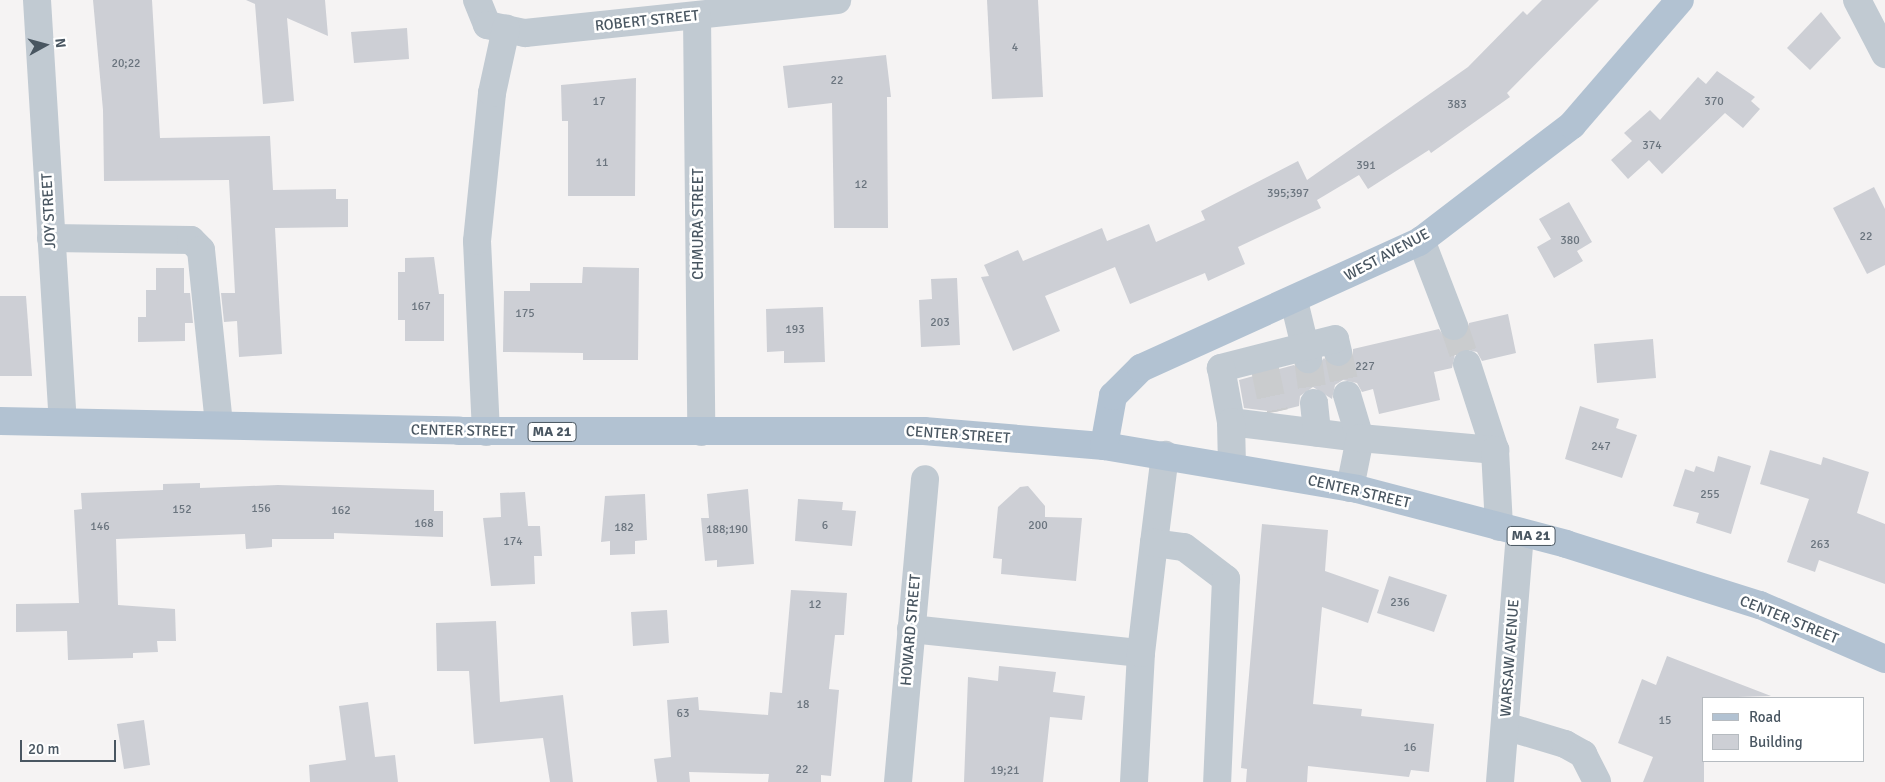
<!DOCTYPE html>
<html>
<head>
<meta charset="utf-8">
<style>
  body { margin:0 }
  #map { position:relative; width:1885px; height:782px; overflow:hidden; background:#f5f3f3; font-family:Signika,sans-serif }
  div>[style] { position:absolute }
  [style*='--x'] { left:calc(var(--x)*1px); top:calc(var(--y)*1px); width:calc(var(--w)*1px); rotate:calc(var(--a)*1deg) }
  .building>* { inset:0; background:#cdcfd5 }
  .minor-tunnel>* { height:28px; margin-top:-14px; transform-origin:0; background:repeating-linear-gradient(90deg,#caccce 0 28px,transparent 0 42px) }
  .minor>* { height:28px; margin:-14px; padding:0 14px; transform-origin:14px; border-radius:14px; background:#c1cad2 }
  .major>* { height:28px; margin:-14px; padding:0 14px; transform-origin:14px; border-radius:14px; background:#b2c2d2 }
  span { translate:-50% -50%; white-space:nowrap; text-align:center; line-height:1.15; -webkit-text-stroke:5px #fff; paint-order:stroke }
  .number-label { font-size:12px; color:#6a747e }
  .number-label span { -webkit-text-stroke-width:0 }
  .shield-label span { padding:1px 4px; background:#fff; border:1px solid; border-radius:4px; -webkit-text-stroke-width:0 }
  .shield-label { font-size:14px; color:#495661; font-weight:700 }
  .street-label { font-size:15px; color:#495661 }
  .legend { position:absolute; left:1702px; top:697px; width:162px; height:65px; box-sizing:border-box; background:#fff; border:1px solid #b6bbc0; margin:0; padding:6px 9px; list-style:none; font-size:15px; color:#495661 }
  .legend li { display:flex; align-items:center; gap:10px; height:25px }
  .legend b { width:25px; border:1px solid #b6bbc0 }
  .north { position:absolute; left:20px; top:20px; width:50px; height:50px; -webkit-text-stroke:4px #fff; paint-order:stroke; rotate:83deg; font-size:14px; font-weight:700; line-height:20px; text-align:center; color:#495661 }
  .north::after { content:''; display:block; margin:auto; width:18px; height:22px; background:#495661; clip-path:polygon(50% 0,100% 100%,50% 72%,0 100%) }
  .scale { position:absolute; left:20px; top:740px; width:96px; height:22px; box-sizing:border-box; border:2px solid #495661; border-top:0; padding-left:6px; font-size:15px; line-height:18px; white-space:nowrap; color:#495661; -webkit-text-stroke:4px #fff; paint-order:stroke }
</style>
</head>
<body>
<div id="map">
  <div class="building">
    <i style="clip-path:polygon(93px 0,152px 0,160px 138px,270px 136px,273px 190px,336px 189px,336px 199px,348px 199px,348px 227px,275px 228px,282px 354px,239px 357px,237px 321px,224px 322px,221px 293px,235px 293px,229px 180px,104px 181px,103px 110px)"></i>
    <i style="clip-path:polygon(246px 0,325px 0,328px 36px,287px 18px,294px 101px,263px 104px,255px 4px)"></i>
    <i style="clip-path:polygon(987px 0,1038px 0,1043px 97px,992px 99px)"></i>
    <i style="clip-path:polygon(1542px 0,1599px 0,1507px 93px,1510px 97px,1431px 153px,1429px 150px,1368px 189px,1359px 175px,1317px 200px,1321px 208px,1238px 247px,1245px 264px,1208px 281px,1205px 273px,1130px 304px,1115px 267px,1045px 296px,1060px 331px,1013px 351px,981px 277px,989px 276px,984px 265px,1018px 250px,1023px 261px,1102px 228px,1107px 241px,1149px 224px,1156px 242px,1205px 220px,1201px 211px,1298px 161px,1307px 180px,1468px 67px,1523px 11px,1527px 15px)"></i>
    <i style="clip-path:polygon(1821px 12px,1841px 38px,1810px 70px,1787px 48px)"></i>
    <i style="clip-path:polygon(407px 28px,409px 59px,354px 63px,351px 32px)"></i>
    <i style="clip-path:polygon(886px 55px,891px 97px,887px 97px,888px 228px,834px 228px,832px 103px,788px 108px,783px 66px)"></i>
    <i style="clip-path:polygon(1717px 71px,1755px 97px,1751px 101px,1760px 109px,1743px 128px,1725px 113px,1662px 174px,1649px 160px,1628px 179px,1611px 160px,1632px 141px,1624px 133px,1650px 110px,1660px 120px,1698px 77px,1706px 84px)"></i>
    <i style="clip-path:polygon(636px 78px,635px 196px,568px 196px,568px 121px,562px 121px,561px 85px)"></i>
    <i style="clip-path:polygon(1874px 187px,1885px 209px,1885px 265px,1867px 274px,1833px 208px)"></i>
    <i style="clip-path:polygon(1569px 202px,1592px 242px,1577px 251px,1583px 261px,1554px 278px,1537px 247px,1551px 239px,1539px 219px)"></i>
    <i style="clip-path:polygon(434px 257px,439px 294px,444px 294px,444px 341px,405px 341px,405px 320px,398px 320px,398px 272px,405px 272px,405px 258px)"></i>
    <i style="clip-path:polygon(583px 267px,639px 268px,638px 360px,583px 360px,583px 353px,503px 352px,504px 291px,530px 291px,530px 283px,582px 283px)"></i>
    <i style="clip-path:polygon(156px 268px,184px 268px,184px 293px,190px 293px,193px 323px,185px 323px,185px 341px,138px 342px,138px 317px,146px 317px,146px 290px,156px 290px)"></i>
    <i style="clip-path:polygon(957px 278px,960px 345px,921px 347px,919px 300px,932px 299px,931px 279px)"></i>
    <i style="clip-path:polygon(0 296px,26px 296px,32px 376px,0 376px)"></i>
    <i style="clip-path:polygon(823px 307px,825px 362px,784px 363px,784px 351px,767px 352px,766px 309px)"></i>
    <i style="clip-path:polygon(1508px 314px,1516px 353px,1482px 361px,1477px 352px,1462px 349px,1455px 354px,1452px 368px,1434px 372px,1440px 400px,1379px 414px,1373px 389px,1362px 392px,1357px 383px,1343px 380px,1335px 385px,1332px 399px,1313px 387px,1300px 396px,1299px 406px,1275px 412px,1244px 408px,1239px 380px,1294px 365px,1303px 374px,1312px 374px,1324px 358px,1333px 367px,1342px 367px,1353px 357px,1353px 349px,1439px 329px,1445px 338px,1459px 341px,1466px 335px,1469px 323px)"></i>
    <i style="clip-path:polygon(1653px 339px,1656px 378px,1597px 383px,1594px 344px)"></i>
    <i style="clip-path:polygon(1580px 406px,1619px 419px,1616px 428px,1637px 435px,1622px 478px,1565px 459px)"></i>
    <i style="clip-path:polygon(1770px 450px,1821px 465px,1823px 457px,1869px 472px,1857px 513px,1885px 524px,1885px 584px,1819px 560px,1815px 572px,1787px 562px,1809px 499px,1760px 484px)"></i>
    <i style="clip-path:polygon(1718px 456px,1751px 466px,1731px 534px,1696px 523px,1699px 513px,1673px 506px,1685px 469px,1694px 472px,1696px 466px,1714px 472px)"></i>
    <i style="clip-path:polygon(200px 483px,200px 488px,278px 485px,434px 490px,434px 511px,443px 511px,443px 537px,334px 533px,334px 539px,272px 539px,272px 547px,246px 549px,245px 534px,116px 539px,118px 605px,175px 609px,176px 641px,157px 641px,158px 652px,133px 653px,133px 658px,68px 660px,67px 631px,16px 632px,16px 604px,79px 603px,74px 510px,82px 509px,81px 493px,163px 490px,163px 484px)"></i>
    <i style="clip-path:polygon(1028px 486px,1045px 506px,1045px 517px,1082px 518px,1076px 581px,1001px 574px,1002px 559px,993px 558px,998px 507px,1020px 487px)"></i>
    <i style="clip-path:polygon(748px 489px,754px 564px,717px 567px,717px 560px,705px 561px,701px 518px,709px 518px,707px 494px)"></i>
    <i style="clip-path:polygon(525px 492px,528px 526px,540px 526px,542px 556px,534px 556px,535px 584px,491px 586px,483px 518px,501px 517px,500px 493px)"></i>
    <i style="clip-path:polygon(645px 494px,647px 540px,635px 541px,635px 554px,610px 555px,610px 541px,601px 542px,605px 496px)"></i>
    <i style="clip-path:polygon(798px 499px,843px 502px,842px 510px,856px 511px,852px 546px,795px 541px)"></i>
    <i style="clip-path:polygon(1262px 524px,1328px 530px,1325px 571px,1379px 590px,1368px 623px,1322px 607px,1313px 704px,1362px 709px,1361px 716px,1434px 724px,1429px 772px,1411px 770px,1409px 777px,1308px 766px,1307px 782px,1246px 782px,1247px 769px,1241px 768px)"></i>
    <i style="clip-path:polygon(1389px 576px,1447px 595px,1434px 632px,1377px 613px)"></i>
    <i style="clip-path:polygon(791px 590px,847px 593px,844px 635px,835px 635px,829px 689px,839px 690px,831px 776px,821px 775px,821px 782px,768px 782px,769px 774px,689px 772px,690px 782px,657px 782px,654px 759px,671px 757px,667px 700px,698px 697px,699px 710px,768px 715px,770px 692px,782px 693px)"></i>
    <i style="clip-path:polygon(667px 610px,669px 643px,633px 646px,631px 612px)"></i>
    <i style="clip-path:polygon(496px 621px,500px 702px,563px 695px,573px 782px,550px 782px,543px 738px,474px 744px,469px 671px,437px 671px,436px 623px)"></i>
    <i style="clip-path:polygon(1667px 656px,1771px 696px,1704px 698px,1704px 782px,1643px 782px,1653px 757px,1618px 743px,1642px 679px,1656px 685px)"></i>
    <i style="clip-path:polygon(999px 666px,1056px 672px,1053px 692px,1085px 696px,1082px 720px,1050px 717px,1043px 782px,964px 782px,968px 677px,998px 681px)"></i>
    <i style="clip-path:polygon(368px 702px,375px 757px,395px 755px,398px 782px,310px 782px,309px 765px,346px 760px,339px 706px)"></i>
    <i style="clip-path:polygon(144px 720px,150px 765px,124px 769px,117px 724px)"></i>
  </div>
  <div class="minor-tunnel">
    <i style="--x:1454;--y:326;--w:40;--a:71.1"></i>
    <i style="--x:1338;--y:352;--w:44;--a:78.2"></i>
    <i style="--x:1308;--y:359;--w:44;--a:82.2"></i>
    <i style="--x:1265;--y:369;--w:44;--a:78.2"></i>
  </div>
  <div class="minor">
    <i style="--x:37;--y:0;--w:422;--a:86.5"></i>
    <i style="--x:477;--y:0;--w:27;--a:68"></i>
    <i style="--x:487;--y:25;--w:39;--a:12"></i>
    <i style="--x:525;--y:33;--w:314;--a:-6"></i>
    <i style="--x:1857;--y:0;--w:61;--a:62.6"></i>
    <i style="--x:697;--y:16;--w:416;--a:89.4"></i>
    <i style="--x:51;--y:238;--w:140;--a:0.8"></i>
    <i style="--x:191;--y:240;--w:14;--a:45"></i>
    <i style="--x:201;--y:250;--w:176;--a:84.1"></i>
    <i style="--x:1421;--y:240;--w:92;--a:69"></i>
    <i style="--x:1294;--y:301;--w:60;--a:76.4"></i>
    <i style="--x:1338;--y:352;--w:13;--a:-103"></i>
    <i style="--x:1335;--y:339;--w:118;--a:165.7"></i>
    <i style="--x:1221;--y:368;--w:55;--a:79.5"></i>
    <i style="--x:1231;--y:422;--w:130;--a:7.1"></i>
    <i style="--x:1360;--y:438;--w:45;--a:-106.8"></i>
    <i style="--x:1467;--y:364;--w:90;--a:72"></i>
    <i style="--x:1314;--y:403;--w:30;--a:84"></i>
    <i style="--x:1231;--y:422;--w:44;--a:88.7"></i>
    <i style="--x:486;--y:432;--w:191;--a:-92.7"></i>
    <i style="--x:477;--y:241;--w:149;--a:-84.2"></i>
    <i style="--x:492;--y:93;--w:66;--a:-77.7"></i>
    <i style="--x:1350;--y:488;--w:51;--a:-78.7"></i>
    <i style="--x:1360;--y:438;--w:136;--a:5.1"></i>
    <i style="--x:1495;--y:450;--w:77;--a:87"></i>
    <i style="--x:1154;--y:543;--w:89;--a:-82.9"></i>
    <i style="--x:911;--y:629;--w:231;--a:6"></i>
    <i style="--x:1505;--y:726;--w:63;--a:16.7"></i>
    <i style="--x:1565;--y:744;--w:21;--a:29"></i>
    <i style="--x:1583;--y:754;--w:31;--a:63"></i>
    <i style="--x:898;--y:782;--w:304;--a:-84.9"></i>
    <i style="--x:1134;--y:782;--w:129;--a:-86.9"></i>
    <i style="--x:1141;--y:653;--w:111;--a:-83.3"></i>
    <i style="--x:1154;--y:543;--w:30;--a:8"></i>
    <i style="--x:1184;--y:547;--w:53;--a:37.3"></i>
    <i style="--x:1226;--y:579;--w:203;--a:92.5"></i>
    <i style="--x:1500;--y:782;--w:250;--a:-85.4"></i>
  </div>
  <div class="major">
    <i style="--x:0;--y:421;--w:459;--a:1.2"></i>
    <i style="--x:459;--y:431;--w:465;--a:0"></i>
    <i style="--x:924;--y:431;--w:181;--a:4.8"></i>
    <i style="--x:1104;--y:446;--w:257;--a:9.6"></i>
    <i style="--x:1357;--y:489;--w:216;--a:14.7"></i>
    <i style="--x:1566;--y:544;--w:203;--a:17.5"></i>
    <i style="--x:1760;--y:605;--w:136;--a:23.4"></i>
    <i style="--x:1104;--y:446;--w:51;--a:-79.8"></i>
    <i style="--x:1113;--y:396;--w:40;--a:-45"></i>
    <i style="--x:1141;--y:368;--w:305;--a:-24.4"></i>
    <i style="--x:1419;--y:242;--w:193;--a:-37.4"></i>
    <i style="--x:1572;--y:125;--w:165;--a:-49.2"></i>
  </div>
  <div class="number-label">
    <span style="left:1015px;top:48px">4</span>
    <span style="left:126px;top:64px">20;22</span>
    <span style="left:837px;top:81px">22</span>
    <span style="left:599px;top:102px">17</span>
    <span style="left:1714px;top:102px">370</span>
    <span style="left:1457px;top:105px">383</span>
    <span style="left:1652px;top:146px">374</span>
    <span style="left:602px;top:163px">11</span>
    <span style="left:1366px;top:166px">391</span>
    <span style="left:861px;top:185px">12</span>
    <span style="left:1288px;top:194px">395;397</span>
    <span style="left:1866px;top:237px">22</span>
    <span style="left:1570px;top:241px">380</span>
    <span style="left:421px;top:307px">167</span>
    <span style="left:525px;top:314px">175</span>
    <span style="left:940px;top:323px">203</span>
    <span style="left:795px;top:330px">193</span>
    <span style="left:1365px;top:367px">227</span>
    <span style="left:1601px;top:447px">247</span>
    <span style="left:1710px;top:495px">255</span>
    <span style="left:261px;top:509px">156</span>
    <span style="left:182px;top:510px">152</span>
    <span style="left:341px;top:511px">162</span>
    <span style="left:424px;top:524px">168</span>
    <span style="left:825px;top:526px">6</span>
    <span style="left:1038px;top:526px">200</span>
    <span style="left:100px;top:527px">146</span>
    <span style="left:624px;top:528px">182</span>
    <span style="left:727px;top:530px">188;190</span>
    <span style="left:513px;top:542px">174</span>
    <span style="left:1820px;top:545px">263</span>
    <span style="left:1400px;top:603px">236</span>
    <span style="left:815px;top:605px">12</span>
    <span style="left:803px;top:705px">18</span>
    <span style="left:683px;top:714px">63</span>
    <span style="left:1665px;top:721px">15</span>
    <span style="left:1410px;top:748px">16</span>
    <span style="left:802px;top:770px">22</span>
    <span style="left:1005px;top:771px">19;21</span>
  </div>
  <div class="shield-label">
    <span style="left:552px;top:432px">MA 21</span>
    <span style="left:1531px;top:536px">MA 21</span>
  </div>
  <div class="street-label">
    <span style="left:647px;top:21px;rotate:-6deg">ROBERT STREET</span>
    <span style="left:49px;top:211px;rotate:-93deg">JOY STREET</span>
    <span style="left:699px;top:224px;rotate:-90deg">CHMURA STREET</span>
    <span style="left:1387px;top:255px;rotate:-28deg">WEST AVENUE</span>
    <span style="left:463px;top:431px;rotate:1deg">CENTER STREET</span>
    <span style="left:958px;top:435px;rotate:4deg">CENTER STREET</span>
    <span style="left:1359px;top:492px;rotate:13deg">CENTER STREET</span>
    <span style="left:1789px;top:620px;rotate:22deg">CENTER STREET</span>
    <span style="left:911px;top:630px;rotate:-85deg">HOWARD STREET</span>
    <span style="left:1510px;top:658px;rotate:-86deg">WARSAW AVENUE</span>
  </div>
  <ul class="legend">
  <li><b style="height:6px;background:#b2c2d2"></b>Road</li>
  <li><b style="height:14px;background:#cdcfd5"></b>Building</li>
  </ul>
  <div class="north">N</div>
  <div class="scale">20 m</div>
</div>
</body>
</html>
